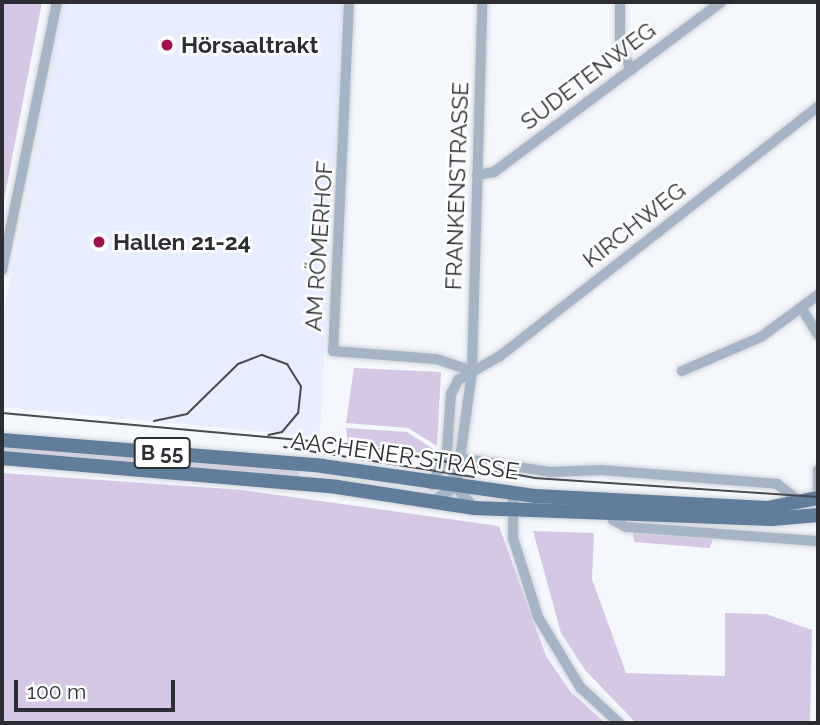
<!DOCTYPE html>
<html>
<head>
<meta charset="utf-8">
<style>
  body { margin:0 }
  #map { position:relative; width:820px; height:725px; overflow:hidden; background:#f4f7fc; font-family:Raleway,sans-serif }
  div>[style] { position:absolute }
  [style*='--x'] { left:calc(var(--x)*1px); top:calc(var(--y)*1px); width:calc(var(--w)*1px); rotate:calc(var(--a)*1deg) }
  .built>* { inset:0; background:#e8eeff }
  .green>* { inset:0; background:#d6c7e5 }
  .roads { filter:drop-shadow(0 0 2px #d0d3d8) drop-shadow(0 0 2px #d0d3d8) }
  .minor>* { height:10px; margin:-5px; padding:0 5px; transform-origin:5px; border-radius:5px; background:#a5b5c6 }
  .major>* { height:14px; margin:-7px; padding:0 7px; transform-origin:7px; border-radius:7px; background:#607d9c }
  .tram>* { height:2px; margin:-1px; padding:0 1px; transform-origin:1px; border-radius:1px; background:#484a4f }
  .dots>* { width:19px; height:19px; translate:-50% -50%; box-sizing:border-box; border:4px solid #fff; border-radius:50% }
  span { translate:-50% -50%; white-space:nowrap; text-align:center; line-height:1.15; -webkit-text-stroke:5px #fff; paint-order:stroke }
  .shield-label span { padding:2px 5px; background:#fff; border:2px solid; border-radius:5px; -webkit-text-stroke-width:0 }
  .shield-label { font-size:21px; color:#2c2e33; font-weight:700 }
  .poi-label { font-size:23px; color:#2c2e33; font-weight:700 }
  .left { translate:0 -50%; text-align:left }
  .street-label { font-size:23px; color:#2c2e33 }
  .frame { position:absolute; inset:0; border:4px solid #2c2e33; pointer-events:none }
  .scale { position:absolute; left:14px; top:680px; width:161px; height:32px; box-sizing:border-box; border:4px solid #2c2e33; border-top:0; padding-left:9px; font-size:21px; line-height:24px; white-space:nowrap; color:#2c2e33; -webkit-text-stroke:5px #fff; paint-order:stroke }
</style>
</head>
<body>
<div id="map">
  <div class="built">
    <i style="clip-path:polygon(64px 2px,342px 2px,320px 437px,2px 407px,2px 322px)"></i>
  </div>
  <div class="green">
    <i style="clip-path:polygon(2px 2px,42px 2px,2px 210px)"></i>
    <i style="clip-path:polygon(354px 368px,441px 372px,437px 446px,408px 428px,346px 423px)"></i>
    <i style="clip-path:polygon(346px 428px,407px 432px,433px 449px,428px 454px,348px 442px)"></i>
    <i style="clip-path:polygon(2px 446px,299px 470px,299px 477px,2px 454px)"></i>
    <i style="clip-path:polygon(2px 473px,242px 490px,499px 526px,546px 656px,570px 691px,605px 723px,2px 723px)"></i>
    <i style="clip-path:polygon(533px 531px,594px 533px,592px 579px,626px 673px,725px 676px,725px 613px,766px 614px,812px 630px,810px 723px,636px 723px,585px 670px,561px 633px)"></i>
    <i style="clip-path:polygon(633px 532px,712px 538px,712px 543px,709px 548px,634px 542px)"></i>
  </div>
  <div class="roads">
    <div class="minor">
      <i style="--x:349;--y:2;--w:349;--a:92.6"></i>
      <i style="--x:333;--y:351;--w:103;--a:4.4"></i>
      <i style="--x:436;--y:359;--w:38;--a:18"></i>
      <i style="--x:620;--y:2;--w:48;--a:90"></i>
      <i style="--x:620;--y:50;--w:23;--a:59"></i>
      <i style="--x:477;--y:175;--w:17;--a:-10"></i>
      <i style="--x:494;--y:172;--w:284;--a:-36.8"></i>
      <i style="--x:2;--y:270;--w:274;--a:-78.4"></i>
      <i style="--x:802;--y:309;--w:31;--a:58"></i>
      <i style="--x:682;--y:371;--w:86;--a:-23.3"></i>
      <i style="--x:761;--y:337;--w:71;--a:-36.4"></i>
      <i style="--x:448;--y:454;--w:34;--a:76"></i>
      <i style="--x:456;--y:487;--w:28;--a:49"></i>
      <i style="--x:460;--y:458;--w:91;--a:8.8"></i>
      <i style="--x:550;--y:472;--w:51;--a:-2.2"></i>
      <i style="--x:601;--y:470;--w:177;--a:4.5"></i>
      <i style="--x:777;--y:484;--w:31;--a:37"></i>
      <i style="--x:818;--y:470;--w:18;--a:90"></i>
      <i style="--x:432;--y:485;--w:37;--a:-66"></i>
      <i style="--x:447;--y:451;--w:57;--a:-86"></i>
      <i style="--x:451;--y:394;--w:16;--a:-63"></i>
      <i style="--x:458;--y:380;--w:48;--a:-29.7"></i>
      <i style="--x:500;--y:356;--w:404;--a:-38.1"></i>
      <i style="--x:513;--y:494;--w:44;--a:90"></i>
      <i style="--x:513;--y:538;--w:83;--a:72.4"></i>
      <i style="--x:538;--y:617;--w:82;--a:59"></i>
      <i style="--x:580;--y:687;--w:53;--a:42.7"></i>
      <i style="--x:430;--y:502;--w:30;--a:-30"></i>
      <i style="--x:456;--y:487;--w:117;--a:-82.1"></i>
      <i style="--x:472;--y:371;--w:369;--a:-88.4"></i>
      <i style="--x:614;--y:511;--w:9;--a:96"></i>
      <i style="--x:613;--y:520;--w:15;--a:28"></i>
      <i style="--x:626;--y:527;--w:193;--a:4.2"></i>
    </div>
    <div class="major">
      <i style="--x:2;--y:440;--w:321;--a:4.6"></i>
      <i style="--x:322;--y:466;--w:216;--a:8"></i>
      <i style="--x:536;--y:496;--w:231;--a:3"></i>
      <i style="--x:767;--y:508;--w:52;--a:-11.1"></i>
      <i style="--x:2;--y:458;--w:336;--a:4.9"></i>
      <i style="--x:337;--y:487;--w:139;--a:8.7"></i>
      <i style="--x:474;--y:508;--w:298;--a:2.1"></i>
      <i style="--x:772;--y:519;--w:46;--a:-5"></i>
    </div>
  </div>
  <div class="tram">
    <i style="--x:2;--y:413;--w:354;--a:5.2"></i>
    <i style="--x:355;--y:445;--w:183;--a:10.4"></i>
    <i style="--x:535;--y:478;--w:284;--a:3.8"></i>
    <i style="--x:154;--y:421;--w:34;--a:-12"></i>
    <i style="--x:187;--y:414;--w:71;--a:-44.4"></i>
    <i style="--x:238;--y:364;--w:26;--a:-21"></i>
    <i style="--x:262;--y:355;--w:27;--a:20"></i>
    <i style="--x:287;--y:364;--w:26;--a:58"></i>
    <i style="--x:301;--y:386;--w:27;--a:96"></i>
    <i style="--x:298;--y:413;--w:25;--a:130"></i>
    <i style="--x:282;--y:432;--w:14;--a:168"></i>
    <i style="--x:284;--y:447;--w:192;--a:9"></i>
  </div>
  <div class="dots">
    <i style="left:167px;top:45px;background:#a40f4d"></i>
    <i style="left:99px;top:242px;background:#a40f4d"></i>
  </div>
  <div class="shield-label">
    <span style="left:162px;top:453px">B 55</span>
  </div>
  <div class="poi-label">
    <span class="left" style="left:181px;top:45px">Hörsaaltrakt</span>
    <span class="left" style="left:113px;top:242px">Hallen 21-24</span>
  </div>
  <div class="street-label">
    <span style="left:588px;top:76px;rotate:-37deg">SUDETENWEG</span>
    <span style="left:457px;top:186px;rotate:-88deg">FRANKENSTRASSE</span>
    <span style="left:634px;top:225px;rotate:-38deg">KIRCHWEG</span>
    <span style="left:319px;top:246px;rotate:-86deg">AM RÖMERHOF</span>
    <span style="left:405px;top:456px;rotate:8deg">AACHENER STRASSE</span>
  </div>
  <div class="frame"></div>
  <div class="scale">100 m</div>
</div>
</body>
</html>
